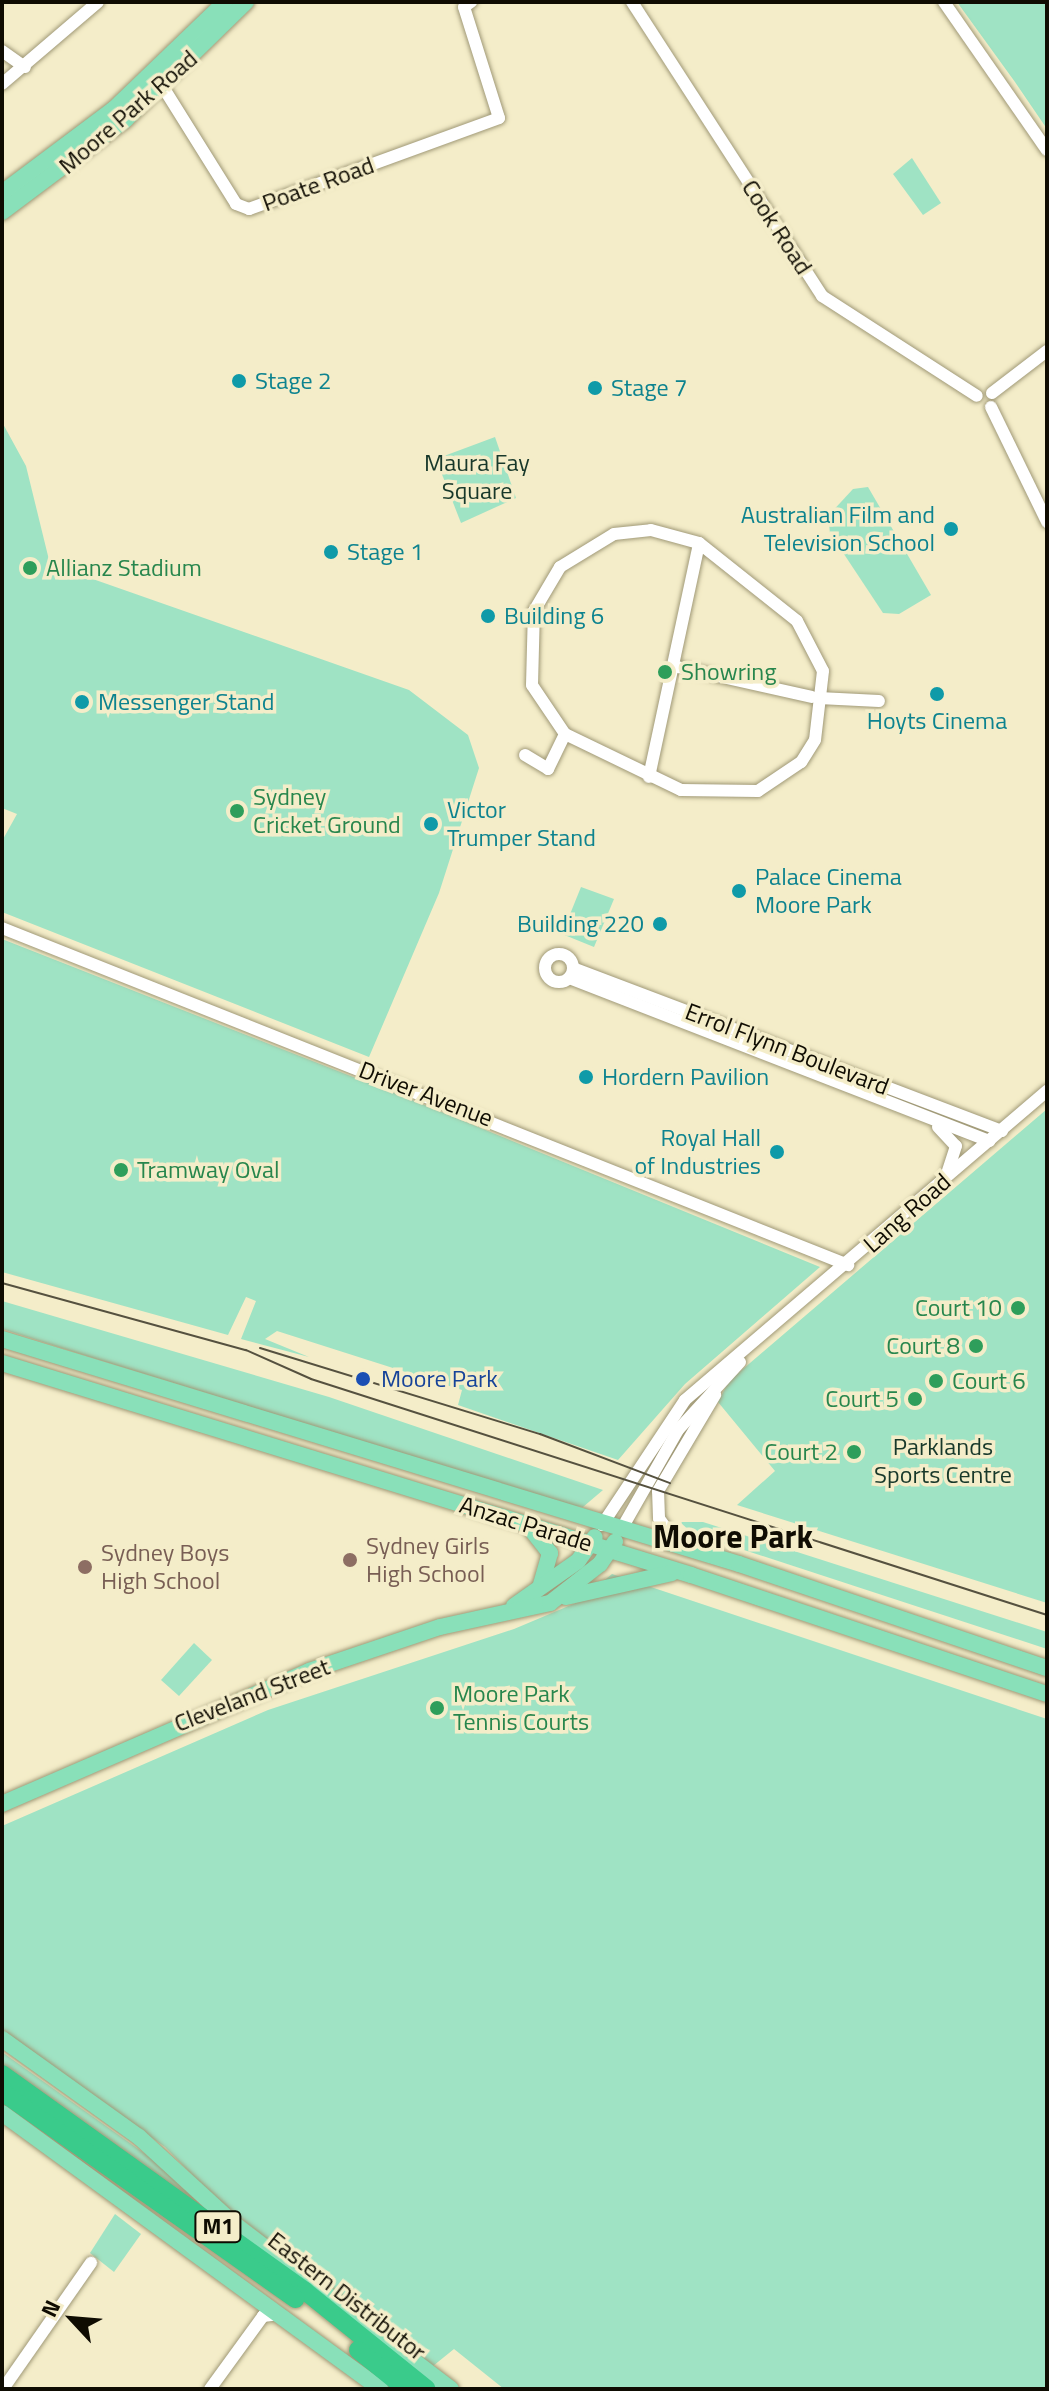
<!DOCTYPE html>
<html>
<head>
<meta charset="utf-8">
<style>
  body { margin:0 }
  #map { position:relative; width:1049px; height:2391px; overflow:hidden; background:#f4edc9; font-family:"Titillium Web",sans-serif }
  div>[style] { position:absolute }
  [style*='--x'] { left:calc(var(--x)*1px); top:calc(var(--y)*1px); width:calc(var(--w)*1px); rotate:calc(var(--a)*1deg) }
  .green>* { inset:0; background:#9fe3c4 }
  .roads { filter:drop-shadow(0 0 2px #a09977) drop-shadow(0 0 2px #a09977) }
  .minor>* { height:12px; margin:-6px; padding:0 6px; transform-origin:6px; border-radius:6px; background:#fff }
  .minor>.ring { margin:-6px; padding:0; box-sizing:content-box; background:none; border:12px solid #fff; border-radius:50% }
  .major>* { height:16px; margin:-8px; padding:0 8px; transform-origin:8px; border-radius:8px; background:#89e0b9 }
  .highway>* { height:18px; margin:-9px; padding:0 9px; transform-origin:9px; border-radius:9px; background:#3acb8b }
  .tram>* { height:2px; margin:-1px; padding:0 1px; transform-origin:1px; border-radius:1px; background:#55513f }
  .dots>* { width:22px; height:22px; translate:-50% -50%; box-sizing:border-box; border:4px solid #f4edc9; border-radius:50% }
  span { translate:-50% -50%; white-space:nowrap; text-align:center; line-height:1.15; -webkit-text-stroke:7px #f4edc9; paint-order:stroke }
  .shield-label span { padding:2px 6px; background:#f4edc9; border:2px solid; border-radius:6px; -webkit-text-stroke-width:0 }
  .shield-label { font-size:22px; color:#0f0c02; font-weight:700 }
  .street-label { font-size:24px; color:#0f0c02 }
  .culture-label { font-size:24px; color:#0d838f }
  .left { translate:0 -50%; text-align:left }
  .right { translate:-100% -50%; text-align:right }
  .park-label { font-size:24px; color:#17382a }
  .leisure-label { font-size:24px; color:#27864d }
  .transit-label { font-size:24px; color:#164399 }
  .education-label { font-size:24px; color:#785e54 }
  .district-label { font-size:32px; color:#0f0c02; font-weight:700 }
  .frame { position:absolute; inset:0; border:4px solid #0f0c02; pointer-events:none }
  .north { position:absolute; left:32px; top:2279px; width:80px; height:80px; -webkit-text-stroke:6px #f4edc9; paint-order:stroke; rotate:296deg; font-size:22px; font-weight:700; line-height:32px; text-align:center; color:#0f0c02 }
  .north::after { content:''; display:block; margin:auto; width:28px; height:36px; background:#0f0c02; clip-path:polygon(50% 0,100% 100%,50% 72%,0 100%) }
</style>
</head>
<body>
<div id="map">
  <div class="green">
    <i style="clip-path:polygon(957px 2px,1047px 2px,1047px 129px,1015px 82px)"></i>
    <i style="clip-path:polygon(912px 158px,941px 203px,923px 215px,893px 174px)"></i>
    <i style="clip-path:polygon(2px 422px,26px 466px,50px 564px,409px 690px,468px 735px,479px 768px,439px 893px,369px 1057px,2px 912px,2px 841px,17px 814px,2px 808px)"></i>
    <i style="clip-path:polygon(495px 437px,516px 498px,461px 523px,436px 459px)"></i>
    <i style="clip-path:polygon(868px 487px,931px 595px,899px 614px,883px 613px,830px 533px,828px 516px,853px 489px)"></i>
    <i style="clip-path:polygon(581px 887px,614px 899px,594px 947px,562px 934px)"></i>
    <i style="clip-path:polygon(2px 939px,427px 1106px,820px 1267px,685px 1384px,618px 1460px,458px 1405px,462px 1390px,277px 1331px,265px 1339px,309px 1357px,241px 1339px,256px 1301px,246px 1297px,228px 1335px,2px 1272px)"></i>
    <i style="clip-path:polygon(1047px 1109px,1047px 1603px,737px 1505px,775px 1471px,718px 1402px,729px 1381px)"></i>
    <i style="clip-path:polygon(2px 1301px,329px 1397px,603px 1490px,583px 1507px,567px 1505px,90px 1357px,2px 1329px)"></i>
    <i style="clip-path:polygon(680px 1522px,703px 1522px,1047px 1632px,1047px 1649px,692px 1533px)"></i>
    <i style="clip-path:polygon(612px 1574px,1047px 1719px,1047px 2389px,504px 2389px,454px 2349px,433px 2366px,219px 2202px,165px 2147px,2px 2033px,2px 1826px,268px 1710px,514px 1629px,578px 1602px)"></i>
    <i style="clip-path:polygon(194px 1643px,212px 1660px,179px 1696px,161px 1680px)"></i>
    <i style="clip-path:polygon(2px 2052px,151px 2158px,203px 2207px,2px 2067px)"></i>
    <i style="clip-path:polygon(115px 2214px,141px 2234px,114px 2272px,90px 2253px)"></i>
  </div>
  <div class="roads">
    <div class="minor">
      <i style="--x:632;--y:2;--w:350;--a:57.1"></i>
      <i style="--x:822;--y:296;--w:184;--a:32.8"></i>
      <i style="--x:944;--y:2;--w:180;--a:55.2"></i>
      <i style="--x:2;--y:51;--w:28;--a:35"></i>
      <i style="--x:158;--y:79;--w:147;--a:58"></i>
      <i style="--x:236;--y:204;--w:14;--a:21"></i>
      <i style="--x:249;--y:209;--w:266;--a:-20"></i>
      <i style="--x:499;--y:118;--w:116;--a:-107.5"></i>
      <i style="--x:464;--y:7;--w:9;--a:-36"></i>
      <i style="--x:2;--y:84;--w:126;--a:-40.5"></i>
      <i style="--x:992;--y:393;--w:69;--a:-37.4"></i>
      <i style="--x:991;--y:407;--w:128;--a:64"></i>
      <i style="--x:673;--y:666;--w:142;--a:12.6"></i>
      <i style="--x:819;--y:698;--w:60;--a:2.9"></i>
      <i style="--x:525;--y:755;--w:27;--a:31"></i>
      <i style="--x:548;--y:769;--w:39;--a:-64"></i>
      <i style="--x:565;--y:734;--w:59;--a:-124"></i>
      <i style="--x:532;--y:685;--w:74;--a:-88.5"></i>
      <i style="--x:534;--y:611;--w:51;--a:-59.4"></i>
      <i style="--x:560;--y:567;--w:63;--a:-31.4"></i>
      <i style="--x:614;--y:534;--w:37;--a:-6"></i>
      <i style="--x:651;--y:530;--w:50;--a:15.2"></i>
      <i style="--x:699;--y:543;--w:125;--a:38.5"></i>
      <i style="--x:797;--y:621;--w:56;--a:62.5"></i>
      <i style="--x:823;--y:671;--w:69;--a:96.6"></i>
      <i style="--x:815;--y:740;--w:26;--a:122"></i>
      <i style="--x:801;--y:762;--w:52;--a:146"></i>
      <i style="--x:758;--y:791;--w:77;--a:-179.3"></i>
      <i style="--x:681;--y:790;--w:129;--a:-154.2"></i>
      <i style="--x:649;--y:777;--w:239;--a:-77.9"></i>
      <i style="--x:2;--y:928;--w:911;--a:21.72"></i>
      <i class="ring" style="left:545px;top:954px;width:16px;height:16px"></i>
      <i style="--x:573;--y:968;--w:459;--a:20.8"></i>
      <i style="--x:569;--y:978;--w:451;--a:21.2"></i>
      <i style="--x:938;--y:1127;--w:26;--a:47"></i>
      <i style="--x:956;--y:1146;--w:29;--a:108"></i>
      <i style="--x:602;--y:1525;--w:150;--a:-56.4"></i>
      <i style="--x:685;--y:1400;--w:476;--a:-40.5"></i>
      <i style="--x:621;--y:1530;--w:115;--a:-60.3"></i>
      <i style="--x:678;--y:1430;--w:92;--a:-47.6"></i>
      <i style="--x:679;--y:1546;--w:34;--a:-126"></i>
      <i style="--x:659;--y:1518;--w:27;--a:-92"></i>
      <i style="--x:658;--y:1491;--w:112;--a:-59.3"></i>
      <i style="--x:3;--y:2389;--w:154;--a:-55.1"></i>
      <i style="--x:210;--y:2389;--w:90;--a:-54"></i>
      <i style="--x:263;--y:2316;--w:17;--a:-7"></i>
    </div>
    <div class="major">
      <i style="--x:2;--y:193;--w:140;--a:-36.9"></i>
      <i style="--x:114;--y:109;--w:154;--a:-43.9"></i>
      <i style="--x:2;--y:212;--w:154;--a:-36.8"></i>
      <i style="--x:125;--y:120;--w:169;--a:-44.3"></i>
      <i style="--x:2;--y:1339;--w:771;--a:16.98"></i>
      <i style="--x:739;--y:1564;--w:325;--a:18.7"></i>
      <i style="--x:2;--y:1363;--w:721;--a:17.1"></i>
      <i style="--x:691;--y:1575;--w:375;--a:18.5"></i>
      <i style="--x:531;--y:1529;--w:31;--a:52"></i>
      <i style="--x:550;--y:1553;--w:33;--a:106"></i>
      <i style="--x:566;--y:1597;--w:109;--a:-12.8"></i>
      <i style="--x:514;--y:1606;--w:78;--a:-35.1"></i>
      <i style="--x:578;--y:1561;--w:29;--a:-55"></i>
      <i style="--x:2;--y:1804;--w:335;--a:-23.4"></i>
      <i style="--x:309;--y:1671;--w:138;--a:-18.6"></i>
      <i style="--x:440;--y:1627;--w:113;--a:-12.3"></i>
      <i style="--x:550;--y:1603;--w:63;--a:-38"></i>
      <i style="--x:600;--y:1564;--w:27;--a:-56"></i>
      <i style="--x:2;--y:2039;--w:168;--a:35.6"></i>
      <i style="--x:139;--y:2137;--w:127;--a:42.5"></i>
      <i style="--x:233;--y:2223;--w:274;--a:37.3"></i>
      <i style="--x:2;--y:2113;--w:468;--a:36.1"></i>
    </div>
    <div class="highway">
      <i style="--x:2;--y:2074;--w:373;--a:35.6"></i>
      <i style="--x:305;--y:2291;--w:156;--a:38.8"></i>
      <i style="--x:2;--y:2092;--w:359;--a:35.2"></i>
      <i style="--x:358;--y:2350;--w:62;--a:39.1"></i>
    </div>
  </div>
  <div class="tram">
    <i style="--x:2;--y:1283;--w:253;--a:15.4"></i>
    <i style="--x:246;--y:1350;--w:71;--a:24"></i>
    <i style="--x:311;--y:1379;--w:773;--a:17.78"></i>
    <i style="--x:260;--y:1348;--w:293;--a:17.1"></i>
    <i style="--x:540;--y:1434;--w:139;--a:20.7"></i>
  </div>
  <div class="dots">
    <i style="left:239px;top:381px;background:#0f9aa8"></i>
    <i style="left:595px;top:388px;background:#0f9aa8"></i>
    <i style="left:951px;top:529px;background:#0f9aa8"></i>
    <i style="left:331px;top:552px;background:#0f9aa8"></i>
    <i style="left:30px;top:568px;background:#2e9e5b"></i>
    <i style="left:488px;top:616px;background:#0f9aa8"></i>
    <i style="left:665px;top:672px;background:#2e9e5b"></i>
    <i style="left:937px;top:694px;background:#0f9aa8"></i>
    <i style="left:82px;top:702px;background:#0f9aa8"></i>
    <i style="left:237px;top:811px;background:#2e9e5b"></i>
    <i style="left:431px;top:824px;background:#0f9aa8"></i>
    <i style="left:739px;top:891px;background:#0f9aa8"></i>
    <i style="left:660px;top:924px;background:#0f9aa8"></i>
    <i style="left:586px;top:1077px;background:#0f9aa8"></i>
    <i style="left:777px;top:1152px;background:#0f9aa8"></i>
    <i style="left:121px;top:1170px;background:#2e9e5b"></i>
    <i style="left:1018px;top:1308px;background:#2e9e5b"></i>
    <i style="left:976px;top:1346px;background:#2e9e5b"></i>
    <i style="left:363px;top:1379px;background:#1a4fb4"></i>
    <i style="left:936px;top:1381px;background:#2e9e5b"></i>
    <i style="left:915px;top:1399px;background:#2e9e5b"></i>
    <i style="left:854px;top:1452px;background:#2e9e5b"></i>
    <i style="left:350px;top:1560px;background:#8d6e63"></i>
    <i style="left:85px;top:1567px;background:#8d6e63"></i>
    <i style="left:437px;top:1708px;background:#2e9e5b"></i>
  </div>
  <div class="shield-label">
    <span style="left:218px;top:2227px">M1</span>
  </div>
  <div class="street-label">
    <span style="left:128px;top:112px;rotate:-41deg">Moore Park Road</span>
    <span style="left:318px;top:184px;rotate:-20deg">Poate Road</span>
    <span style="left:777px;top:227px;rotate:57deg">Cook Road</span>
    <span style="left:787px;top:1049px;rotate:21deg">Errol Flynn Boulevard</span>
    <span style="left:426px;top:1094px;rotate:21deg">Driver Avenue</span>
    <span style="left:907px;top:1213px;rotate:-41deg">Lang Road</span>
    <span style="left:526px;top:1524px;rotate:17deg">Anzac Parade</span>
    <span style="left:252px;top:1695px;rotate:-21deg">Cleveland Street</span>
    <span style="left:347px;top:2296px;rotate:38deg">Eastern Distributor</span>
  </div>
  <div class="culture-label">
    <span class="left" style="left:255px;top:381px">Stage 2</span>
    <span class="left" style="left:611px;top:388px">Stage 7</span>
    <span class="right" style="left:935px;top:529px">Australian Film and<br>Television School</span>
    <span class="left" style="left:347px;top:552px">Stage 1</span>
    <span class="left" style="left:504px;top:616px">Building 6</span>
    <span class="left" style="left:98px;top:702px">Messenger Stand</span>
    <span style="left:937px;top:721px">Hoyts Cinema</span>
    <span class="left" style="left:447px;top:824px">Victor<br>Trumper Stand</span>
    <span class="left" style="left:755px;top:891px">Palace Cinema<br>Moore Park</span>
    <span class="right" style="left:644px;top:924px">Building 220</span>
    <span class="left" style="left:602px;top:1077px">Hordern Pavilion</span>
    <span class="right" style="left:761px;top:1152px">Royal Hall<br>of Industries</span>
  </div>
  <div class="park-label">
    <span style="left:477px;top:477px">Maura Fay<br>Square</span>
    <span style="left:943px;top:1461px">Parklands<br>Sports Centre</span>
  </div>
  <div class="leisure-label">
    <span class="left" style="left:46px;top:568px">Allianz Stadium</span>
    <span class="left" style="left:681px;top:672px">Showring</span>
    <span class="left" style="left:253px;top:811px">Sydney<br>Cricket Ground</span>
    <span class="left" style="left:137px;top:1170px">Tramway Oval</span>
    <span class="right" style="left:1002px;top:1308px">Court 10</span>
    <span class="right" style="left:960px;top:1346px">Court 8</span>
    <span class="left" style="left:952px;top:1381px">Court 6</span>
    <span class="right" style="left:899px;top:1399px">Court 5</span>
    <span class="right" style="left:838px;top:1452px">Court 2</span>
    <span class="left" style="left:453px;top:1708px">Moore Park<br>Tennis Courts</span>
  </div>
  <div class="transit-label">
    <span class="left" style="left:381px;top:1379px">Moore Park</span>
  </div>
  <div class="education-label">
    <span class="left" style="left:366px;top:1560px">Sydney Girls<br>High School</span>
    <span class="left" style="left:101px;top:1567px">Sydney Boys<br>High School</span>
  </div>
  <div class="district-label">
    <span style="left:733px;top:1536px">Moore Park</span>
  </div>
  <div class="frame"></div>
  <div class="north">N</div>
</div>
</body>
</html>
